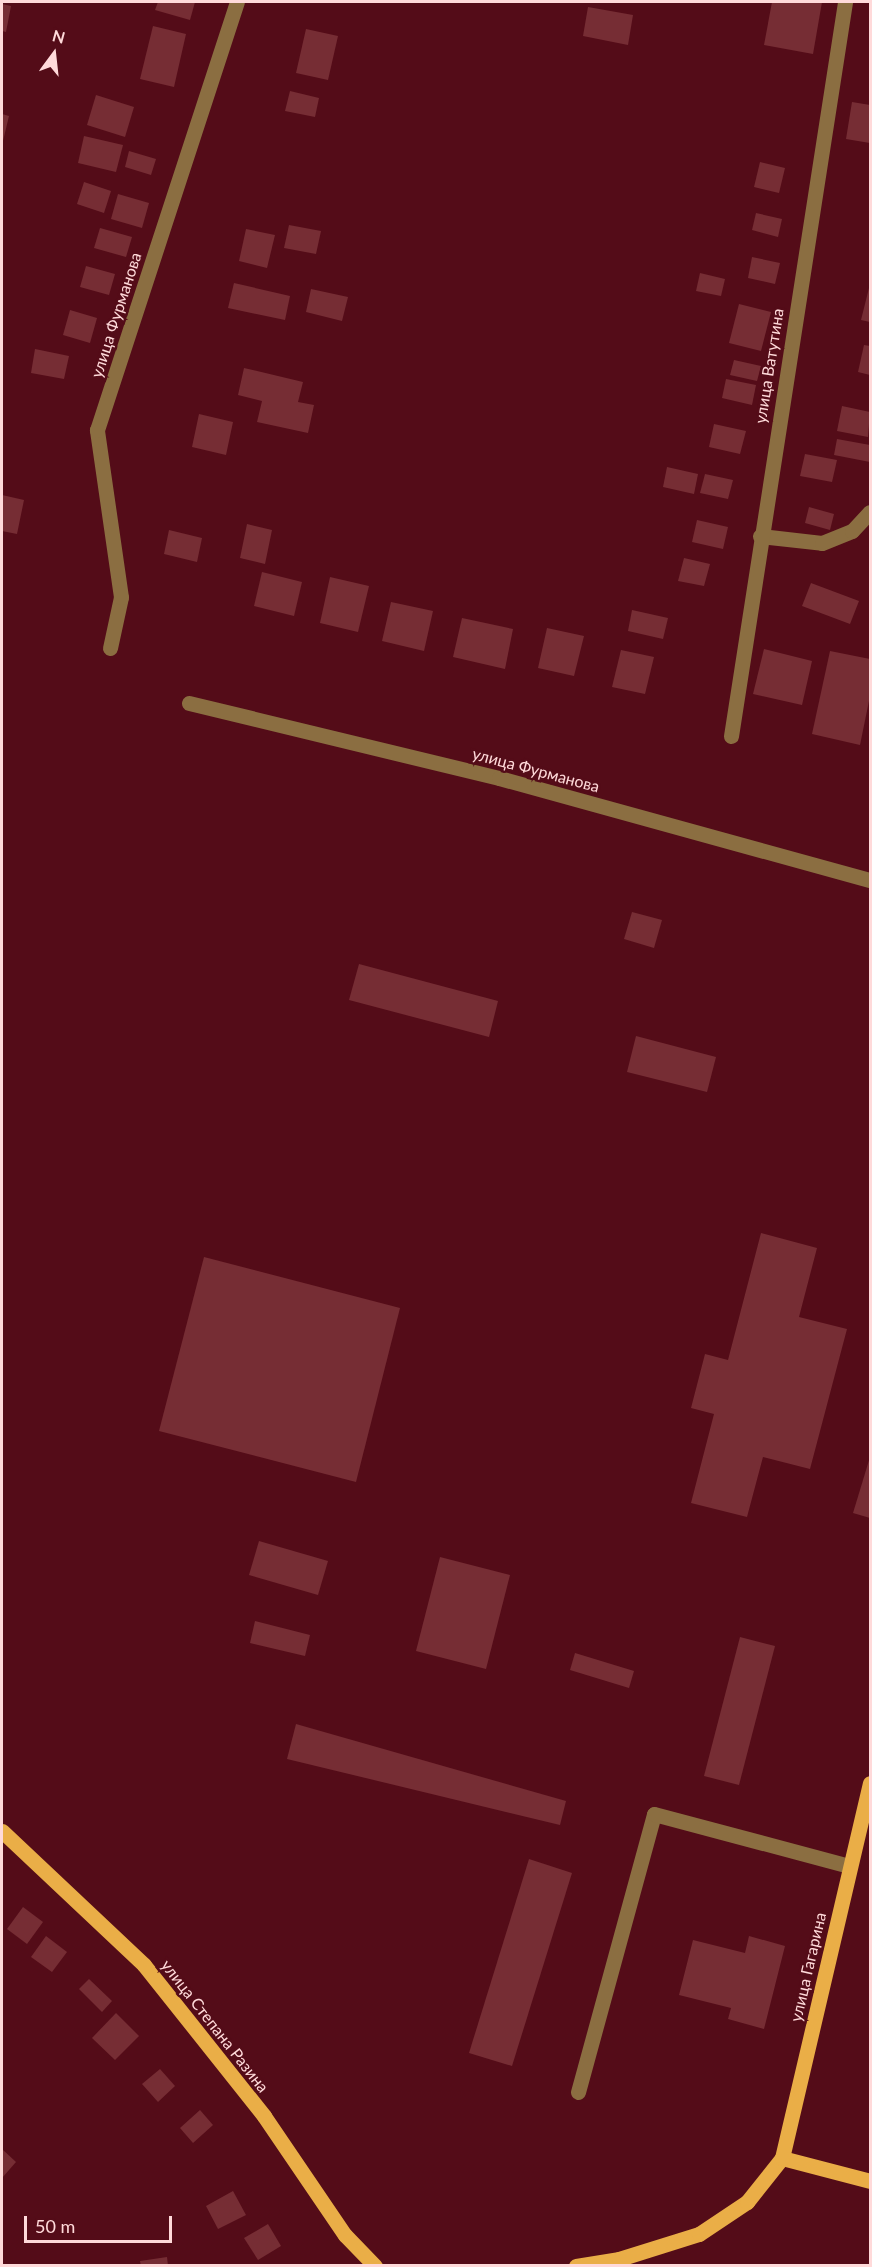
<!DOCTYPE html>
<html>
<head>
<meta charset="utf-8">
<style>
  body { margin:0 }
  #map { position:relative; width:872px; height:2267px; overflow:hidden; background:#540c18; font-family:Lato,sans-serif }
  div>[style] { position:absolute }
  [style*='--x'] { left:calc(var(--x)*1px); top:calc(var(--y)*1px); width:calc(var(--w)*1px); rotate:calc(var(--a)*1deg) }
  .building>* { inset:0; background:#762d34 }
  .minor>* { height:15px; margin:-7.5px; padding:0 7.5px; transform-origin:7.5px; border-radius:7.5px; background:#8b6e41 }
  .major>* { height:15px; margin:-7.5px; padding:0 7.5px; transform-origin:7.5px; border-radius:7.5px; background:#eaae47 }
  span { translate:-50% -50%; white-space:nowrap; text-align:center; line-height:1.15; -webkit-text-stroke:5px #540c18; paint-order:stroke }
  .street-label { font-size:16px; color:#ffdada }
  .frame { position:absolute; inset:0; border:3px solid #ffdada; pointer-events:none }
  .north { position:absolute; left:24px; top:24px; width:60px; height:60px; -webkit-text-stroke:4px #540c18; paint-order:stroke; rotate:15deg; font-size:16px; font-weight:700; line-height:24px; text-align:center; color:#ffdada }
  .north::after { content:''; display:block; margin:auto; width:21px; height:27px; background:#ffdada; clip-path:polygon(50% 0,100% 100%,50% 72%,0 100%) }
  .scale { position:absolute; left:24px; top:2216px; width:148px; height:27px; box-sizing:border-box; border:3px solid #ffdada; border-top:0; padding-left:8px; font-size:18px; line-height:21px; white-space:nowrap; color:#ffdada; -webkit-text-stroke:4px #540c18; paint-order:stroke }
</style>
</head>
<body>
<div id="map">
  <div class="building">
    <i style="clip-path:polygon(158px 2px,195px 2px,190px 20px,155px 10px)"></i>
    <i style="clip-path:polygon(772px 2px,822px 2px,813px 54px,764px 45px)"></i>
    <i style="clip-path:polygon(2px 4px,11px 6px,6px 32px,2px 31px)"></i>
    <i style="clip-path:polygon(588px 7px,633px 15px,628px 45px,583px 36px)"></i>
    <i style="clip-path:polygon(153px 26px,186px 34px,174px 87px,140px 79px)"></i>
    <i style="clip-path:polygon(306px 29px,338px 36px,328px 80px,296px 73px)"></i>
    <i style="clip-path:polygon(290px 91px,319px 98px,315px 117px,285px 111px)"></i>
    <i style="clip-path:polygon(96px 95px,134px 107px,125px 137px,87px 125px)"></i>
    <i style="clip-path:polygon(852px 102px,870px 105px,870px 143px,846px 139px)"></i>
    <i style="clip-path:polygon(2px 114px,9px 116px,2px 145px)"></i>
    <i style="clip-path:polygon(84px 136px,123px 145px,116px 172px,78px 163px)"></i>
    <i style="clip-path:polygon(129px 151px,156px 159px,151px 175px,125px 167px)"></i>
    <i style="clip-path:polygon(760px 162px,785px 168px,779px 193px,754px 187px)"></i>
    <i style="clip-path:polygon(84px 182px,111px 191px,104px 213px,77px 204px)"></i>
    <i style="clip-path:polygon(118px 194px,149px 203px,142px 228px,111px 219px)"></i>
    <i style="clip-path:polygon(756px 213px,782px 219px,778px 237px,752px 230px)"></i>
    <i style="clip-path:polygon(289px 225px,321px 231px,316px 254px,284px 248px)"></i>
    <i style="clip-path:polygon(100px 228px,132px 237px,126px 257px,94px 248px)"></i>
    <i style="clip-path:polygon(246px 229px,275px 235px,267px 268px,239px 261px)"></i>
    <i style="clip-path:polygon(752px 257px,780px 263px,775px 284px,748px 278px)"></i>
    <i style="clip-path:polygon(86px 266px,115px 274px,109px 295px,80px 287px)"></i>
    <i style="clip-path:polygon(700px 273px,725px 279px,721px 296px,696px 291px)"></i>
    <i style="clip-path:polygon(234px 283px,290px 296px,285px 320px,228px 308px)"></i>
    <i style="clip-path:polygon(870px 284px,870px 322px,861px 320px)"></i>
    <i style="clip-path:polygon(311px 289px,348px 297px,342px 321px,306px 312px)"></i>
    <i style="clip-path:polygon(739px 304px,771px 312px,761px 351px,729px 343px)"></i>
    <i style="clip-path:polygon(70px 310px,97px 318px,90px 343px,63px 335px)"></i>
    <i style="clip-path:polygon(864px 345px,870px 346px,870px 375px,858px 372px)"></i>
    <i style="clip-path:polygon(35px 349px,69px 356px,64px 379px,31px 373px)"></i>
    <i style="clip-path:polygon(734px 360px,761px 366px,757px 381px,730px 375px)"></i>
    <i style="clip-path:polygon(244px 368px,303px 382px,298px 402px,314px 405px,308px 433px,257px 422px,262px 401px,238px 395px)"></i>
    <i style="clip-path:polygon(726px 379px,756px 385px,752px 405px,722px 398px)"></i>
    <i style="clip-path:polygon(842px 406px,870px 412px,868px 437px,837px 431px)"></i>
    <i style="clip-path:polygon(199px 414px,233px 422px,226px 455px,192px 447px)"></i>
    <i style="clip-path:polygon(714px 424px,746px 431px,740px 454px,709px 447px)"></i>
    <i style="clip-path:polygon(837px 439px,870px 445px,870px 462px,834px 455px)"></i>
    <i style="clip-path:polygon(805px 454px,837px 460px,832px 482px,800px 476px)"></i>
    <i style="clip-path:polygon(667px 467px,698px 474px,694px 494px,663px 487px)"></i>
    <i style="clip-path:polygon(705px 474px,733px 480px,728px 499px,700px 493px)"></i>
    <i style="clip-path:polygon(2px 495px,24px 500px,17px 534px,2px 531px)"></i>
    <i style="clip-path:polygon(809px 507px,834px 514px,830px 530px,805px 523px)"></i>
    <i style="clip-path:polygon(697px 520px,728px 527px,723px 549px,692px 542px)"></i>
    <i style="clip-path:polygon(247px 524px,272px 530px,265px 564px,240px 558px)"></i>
    <i style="clip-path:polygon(169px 530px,202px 538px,197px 562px,164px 554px)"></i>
    <i style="clip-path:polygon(684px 558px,710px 564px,704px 586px,678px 581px)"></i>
    <i style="clip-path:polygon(262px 572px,302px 582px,294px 616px,254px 606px)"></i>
    <i style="clip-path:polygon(330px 577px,369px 586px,358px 632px,320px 623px)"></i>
    <i style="clip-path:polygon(811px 583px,859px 601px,850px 624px,802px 606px)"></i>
    <i style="clip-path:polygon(391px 602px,433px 611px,424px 651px,382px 641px)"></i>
    <i style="clip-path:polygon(632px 610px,668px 618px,663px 639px,628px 631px)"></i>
    <i style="clip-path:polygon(462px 618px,513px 629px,505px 669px,453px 657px)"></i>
    <i style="clip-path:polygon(547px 628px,584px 636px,574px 676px,538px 668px)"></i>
    <i style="clip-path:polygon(764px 649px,812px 661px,802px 705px,753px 694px)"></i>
    <i style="clip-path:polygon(621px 650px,654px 657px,645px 694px,612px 687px)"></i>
    <i style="clip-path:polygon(830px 651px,870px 659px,870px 696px,860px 745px,812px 734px)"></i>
    <i style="clip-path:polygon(632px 912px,662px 920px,654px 948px,624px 939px)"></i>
    <i style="clip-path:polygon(359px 964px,498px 1001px,489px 1037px,349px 1000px)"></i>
    <i style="clip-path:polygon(636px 1036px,716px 1057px,707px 1092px,627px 1072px)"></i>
    <i style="clip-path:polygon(761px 1233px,817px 1248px,799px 1317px,847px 1329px,810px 1469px,763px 1457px,747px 1517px,691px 1503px,714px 1414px,691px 1408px,705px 1354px,728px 1360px)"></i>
    <i style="clip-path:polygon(204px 1257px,400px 1308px,356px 1482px,159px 1431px)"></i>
    <i style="clip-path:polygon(870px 1457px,870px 1518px,853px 1513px)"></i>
    <i style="clip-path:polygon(259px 1541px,328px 1561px,318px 1595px,249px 1575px)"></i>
    <i style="clip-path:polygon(440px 1557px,510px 1575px,486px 1669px,416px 1651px)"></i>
    <i style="clip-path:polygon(255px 1621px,310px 1635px,305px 1656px,250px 1643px)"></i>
    <i style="clip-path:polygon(740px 1637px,775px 1646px,739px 1785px,704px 1776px)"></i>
    <i style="clip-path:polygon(575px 1653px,634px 1671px,629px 1688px,570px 1670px)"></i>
    <i style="clip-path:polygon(296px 1724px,566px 1801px,560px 1825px,287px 1759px)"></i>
    <i style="clip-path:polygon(529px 1859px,572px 1873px,512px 2066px,469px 2053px)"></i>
    <i style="clip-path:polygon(23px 1907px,43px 1922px,27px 1944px,7px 1929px)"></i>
    <i style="clip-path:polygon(46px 1936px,67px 1952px,52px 1972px,31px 1957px)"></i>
    <i style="clip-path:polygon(749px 1936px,785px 1946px,764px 2029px,728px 2019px,731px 2008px,679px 1995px,693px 1940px,745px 1953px)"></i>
    <i style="clip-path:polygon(89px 1979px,112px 2001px,102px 2012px,79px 1989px)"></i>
    <i style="clip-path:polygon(116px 2013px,139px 2036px,115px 2060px,92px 2038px)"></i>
    <i style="clip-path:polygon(160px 2069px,175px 2086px,158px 2102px,142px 2084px)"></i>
    <i style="clip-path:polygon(200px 2110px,213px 2125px,193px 2143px,180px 2128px)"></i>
    <i style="clip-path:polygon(2px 2149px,16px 2162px,2px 2178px)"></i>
    <i style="clip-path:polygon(233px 2191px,246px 2215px,218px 2229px,206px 2206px)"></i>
    <i style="clip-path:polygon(268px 2224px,281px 2246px,258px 2260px,244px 2238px)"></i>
    <i style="clip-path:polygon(167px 2257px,168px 2266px,141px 2266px,140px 2261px)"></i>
  </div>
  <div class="minor">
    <i style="--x:760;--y:536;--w:62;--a:6.4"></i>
    <i style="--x:822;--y:543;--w:32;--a:-22"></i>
    <i style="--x:852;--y:531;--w:26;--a:-47"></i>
    <i style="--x:110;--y:648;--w:52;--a:-77.8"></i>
    <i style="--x:121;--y:597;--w:169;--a:-98.2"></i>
    <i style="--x:97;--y:430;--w:450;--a:-71.9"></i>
    <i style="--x:189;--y:703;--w:319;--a:13.6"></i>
    <i style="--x:499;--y:778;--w:385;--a:15.4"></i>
    <i style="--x:731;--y:736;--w:743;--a:-81.17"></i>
    <i style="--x:578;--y:2092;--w:288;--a:-74.7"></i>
    <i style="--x:654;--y:1814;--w:202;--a:14.9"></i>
  </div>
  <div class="major">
    <i style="--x:2;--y:1831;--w:195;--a:43.3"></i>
    <i style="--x:144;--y:1965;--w:193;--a:51.5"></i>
    <i style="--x:264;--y:2116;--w:144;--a:55.8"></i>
    <i style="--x:345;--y:2235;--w:43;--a:45.9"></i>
    <i style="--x:782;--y:2158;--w:91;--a:14.6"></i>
    <i style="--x:576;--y:2266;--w:44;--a:-9.2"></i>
    <i style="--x:619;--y:2259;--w:84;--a:-17.4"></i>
    <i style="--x:699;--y:2234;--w:58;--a:-33.7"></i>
    <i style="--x:747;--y:2202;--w:56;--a:-51.5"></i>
    <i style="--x:782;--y:2158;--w:385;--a:-76.8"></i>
  </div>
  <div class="street-label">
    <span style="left:116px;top:315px;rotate:-72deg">улица Фурманова</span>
    <span style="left:769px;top:366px;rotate:-81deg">улица Ватутина</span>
    <span style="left:536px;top:770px;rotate:15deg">улица Фурманова</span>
    <span style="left:808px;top:1967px;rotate:-77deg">улица Гагарина</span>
    <span style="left:215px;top:2026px;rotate:52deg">улица Степана Разина</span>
  </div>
  <div class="frame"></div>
  <div class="north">N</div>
  <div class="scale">50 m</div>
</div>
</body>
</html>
